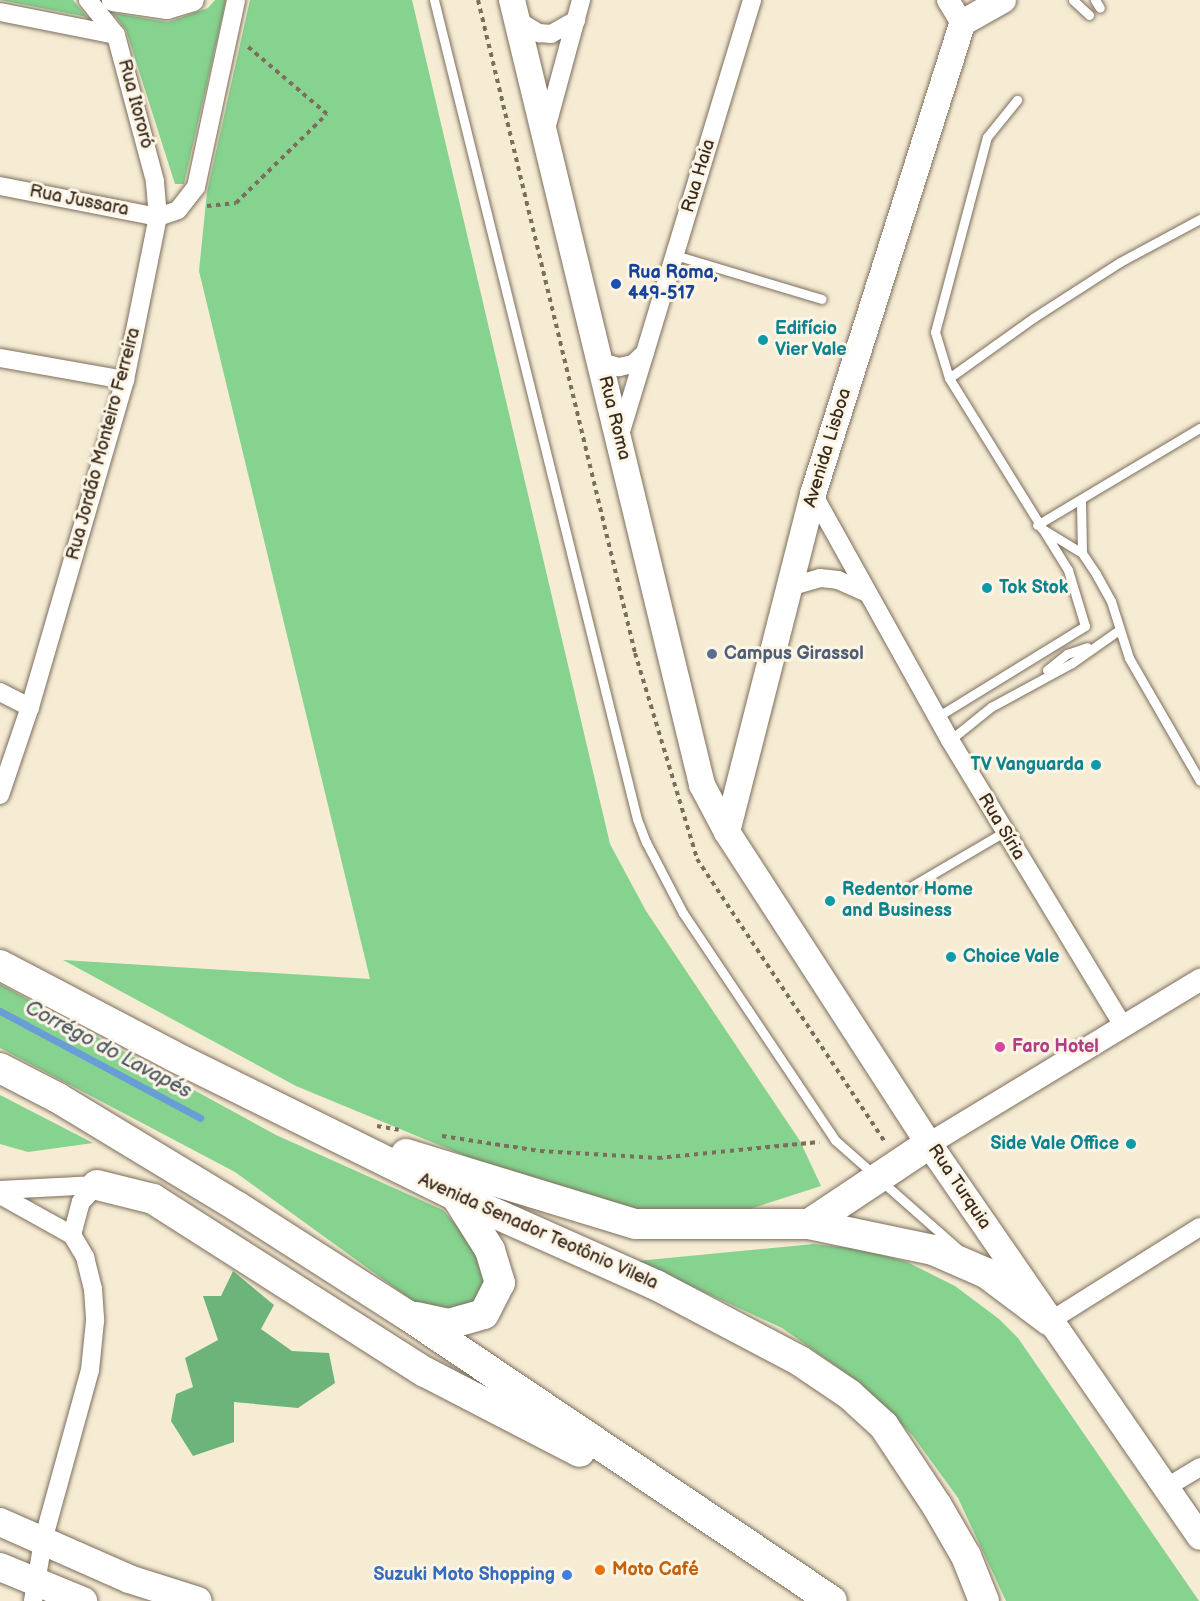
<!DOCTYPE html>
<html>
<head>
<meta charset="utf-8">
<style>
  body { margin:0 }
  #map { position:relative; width:1200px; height:1601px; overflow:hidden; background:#f6ebd3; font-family:"Balsamiq Sans",sans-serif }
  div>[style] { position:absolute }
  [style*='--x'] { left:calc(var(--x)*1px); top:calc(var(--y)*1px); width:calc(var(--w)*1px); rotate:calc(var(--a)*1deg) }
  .green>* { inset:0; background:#86d28f }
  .forest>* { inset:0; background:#6cb47a }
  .stream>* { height:7px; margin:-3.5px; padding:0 3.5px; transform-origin:3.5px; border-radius:3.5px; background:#689ed5 }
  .path>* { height:4px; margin-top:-2px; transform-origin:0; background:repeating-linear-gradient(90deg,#7c6e5d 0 4.5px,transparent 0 9px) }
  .roads { filter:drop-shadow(0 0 2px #7c6e5d) drop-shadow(0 0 2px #7c6e5d) }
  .service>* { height:9px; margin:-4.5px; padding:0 4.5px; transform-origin:4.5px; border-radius:4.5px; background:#fff }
  .minor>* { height:18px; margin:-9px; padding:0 9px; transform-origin:9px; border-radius:9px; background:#fff }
  .tertiary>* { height:22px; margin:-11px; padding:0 11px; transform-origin:11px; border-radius:11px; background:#fff }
  .secondary>* { height:26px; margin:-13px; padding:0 13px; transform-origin:13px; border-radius:13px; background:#fff }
  .primary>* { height:28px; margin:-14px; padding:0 14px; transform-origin:14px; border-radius:14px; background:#fff }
  .trunk>* { height:30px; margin:-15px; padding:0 15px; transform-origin:15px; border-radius:15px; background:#fff }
  .dots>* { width:16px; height:16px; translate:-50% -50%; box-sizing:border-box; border:3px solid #fcf5e5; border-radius:50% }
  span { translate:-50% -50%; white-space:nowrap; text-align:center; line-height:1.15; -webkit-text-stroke:6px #fcf5e5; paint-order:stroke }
  .street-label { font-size:18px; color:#3b2a1e }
  .transit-label { font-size:18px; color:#164399; font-weight:700 }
  .left { translate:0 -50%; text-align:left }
  .culture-label { font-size:18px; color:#0d838f; font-weight:700 }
  .right { translate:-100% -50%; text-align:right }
  .service-label { font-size:18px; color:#4e5e75; font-weight:700 }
  .hotel-label { font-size:18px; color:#b23c85; font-weight:700 }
  .food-label { font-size:18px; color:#c56008; font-weight:700 }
  .shop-label { font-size:18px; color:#366cbe; font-weight:700 }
  .water-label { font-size:20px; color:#4d5867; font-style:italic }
</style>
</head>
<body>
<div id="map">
  <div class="green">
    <i style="clip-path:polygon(0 0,73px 0,87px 17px)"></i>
    <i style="clip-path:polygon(215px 0,226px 0,184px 184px,175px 184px,126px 30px,113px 13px,168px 22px,208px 8px)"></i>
    <i style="clip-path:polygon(250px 0,412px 0,610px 844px,646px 911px,800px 1141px,821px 1186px,725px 1217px,638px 1211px,492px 1167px,296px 1086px,63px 960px,370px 979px,199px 271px,207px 192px)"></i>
    <i style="clip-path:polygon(0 984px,276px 1135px,443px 1210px,475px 1247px,490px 1281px,477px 1303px,453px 1310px,413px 1301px,235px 1172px,0 1048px)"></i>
    <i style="clip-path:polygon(0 1095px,93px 1143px,28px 1152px,0 1144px)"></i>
    <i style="clip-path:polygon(814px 1244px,861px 1249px,907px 1262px,955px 1286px,999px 1319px,1018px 1338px,1199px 1601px,1006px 1601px,958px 1498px,913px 1436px,860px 1383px,782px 1328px,637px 1261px)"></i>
  </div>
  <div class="forest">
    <i style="clip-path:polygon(233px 1271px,274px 1305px,261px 1329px,292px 1351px,329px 1353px,335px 1383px,298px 1408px,234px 1402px,234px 1442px,193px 1456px,171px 1421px,176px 1394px,193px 1387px,185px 1358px,218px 1340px,203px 1296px,221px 1296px)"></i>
  </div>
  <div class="stream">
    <i style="--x:0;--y:1011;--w:227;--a:28.1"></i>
  </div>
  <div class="path">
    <i style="--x:478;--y:0;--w:672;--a:76.48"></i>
    <i style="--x:635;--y:653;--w:215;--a:73.2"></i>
    <i style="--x:697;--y:859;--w:341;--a:56.4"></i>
    <i style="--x:207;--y:206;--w:29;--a:-6"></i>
    <i style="--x:236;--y:203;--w:127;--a:-44.4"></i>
    <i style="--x:327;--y:114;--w:106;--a:-139.6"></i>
    <i style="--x:377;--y:1126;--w:22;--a:10"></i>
    <i style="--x:442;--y:1136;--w:99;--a:8.7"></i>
    <i style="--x:540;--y:1151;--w:118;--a:3.4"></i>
    <i style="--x:658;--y:1158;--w:162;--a:-5.7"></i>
  </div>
  <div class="roads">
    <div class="service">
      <i style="--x:434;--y:0;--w:844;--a:76.08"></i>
      <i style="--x:637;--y:819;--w:25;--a:69"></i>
      <i style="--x:646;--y:842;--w:80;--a:62.5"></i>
      <i style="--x:683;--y:913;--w:273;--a:56.2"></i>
      <i style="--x:835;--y:1140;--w:163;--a:41.5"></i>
      <i style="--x:1073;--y:0;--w:22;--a:43"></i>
      <i style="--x:1095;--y:0;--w:9;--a:58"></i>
      <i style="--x:675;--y:255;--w:153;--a:16.7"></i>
      <i style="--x:949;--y:378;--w:103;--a:-35.5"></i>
      <i style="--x:1033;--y:318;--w:103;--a:-32.8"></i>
      <i style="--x:1120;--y:262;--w:91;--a:-28.3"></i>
      <i style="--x:1081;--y:501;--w:52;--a:88.9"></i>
      <i style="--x:1037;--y:525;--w:190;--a:-30.8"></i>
      <i style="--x:1041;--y:528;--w:48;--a:31.4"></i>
      <i style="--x:1082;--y:553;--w:25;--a:56"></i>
      <i style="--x:1096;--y:574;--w:31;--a:61"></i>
      <i style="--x:1111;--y:601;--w:60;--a:72.5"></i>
      <i style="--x:1129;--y:658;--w:142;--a:60"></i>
      <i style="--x:1047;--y:670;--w:26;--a:-39"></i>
      <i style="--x:1067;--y:654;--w:21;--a:-19"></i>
      <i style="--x:937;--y:717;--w:174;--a:-31.6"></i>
      <i style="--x:1085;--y:626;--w:59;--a:-106.9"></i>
      <i style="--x:1068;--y:570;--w:226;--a:-121.8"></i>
      <i style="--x:949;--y:378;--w:48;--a:-106.9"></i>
      <i style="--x:935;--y:332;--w:202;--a:-75.1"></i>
      <i style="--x:987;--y:137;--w:48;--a:-51"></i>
      <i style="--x:950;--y:740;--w:53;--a:-38.8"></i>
      <i style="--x:991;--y:707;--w:92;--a:-28.5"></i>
      <i style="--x:1072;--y:663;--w:57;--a:-35.1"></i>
      <i style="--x:905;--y:890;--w:115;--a:-30.4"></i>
    </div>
    <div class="minor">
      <i style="--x:0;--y:12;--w:118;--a:11.2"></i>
      <i style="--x:517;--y:20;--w:26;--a:31"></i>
      <i style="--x:539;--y:33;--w:12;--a:5"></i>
      <i style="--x:551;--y:34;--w:29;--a:-29"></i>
      <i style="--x:546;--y:129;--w:134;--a:-74.8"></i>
      <i style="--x:0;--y:186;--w:161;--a:11.1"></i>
      <i style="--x:158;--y:217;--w:21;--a:-19"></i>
      <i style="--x:178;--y:210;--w:29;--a:-52"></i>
      <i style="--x:196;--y:187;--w:191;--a:-77.9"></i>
      <i style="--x:0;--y:358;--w:127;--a:10"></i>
      <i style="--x:601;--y:362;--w:19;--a:16"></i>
      <i style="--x:619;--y:367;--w:14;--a:-12"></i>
      <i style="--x:633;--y:364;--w:16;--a:-43"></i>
      <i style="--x:619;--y:438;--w:458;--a:-73.1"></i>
      <i style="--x:813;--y:494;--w:282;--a:60.9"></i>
      <i style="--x:950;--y:740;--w:334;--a:58.8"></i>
      <i style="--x:789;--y:587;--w:32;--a:-16"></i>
      <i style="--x:820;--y:578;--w:18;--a:6"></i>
      <i style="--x:838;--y:580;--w:32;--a:24"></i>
      <i style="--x:0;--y:692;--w:34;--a:27"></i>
      <i style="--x:0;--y:795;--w:93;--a:-71.2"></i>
      <i style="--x:30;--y:707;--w:341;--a:-73.8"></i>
      <i style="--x:125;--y:380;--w:166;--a:-78.6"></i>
      <i style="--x:158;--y:217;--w:36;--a:-95"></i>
      <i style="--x:155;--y:181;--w:151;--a:-105"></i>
      <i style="--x:116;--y:35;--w:45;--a:-128.7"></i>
      <i style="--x:0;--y:1190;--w:97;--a:-3"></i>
      <i style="--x:0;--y:1195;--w:82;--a:29.1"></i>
      <i style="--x:72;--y:1235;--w:26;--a:59"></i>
      <i style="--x:85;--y:1257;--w:33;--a:76"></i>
      <i style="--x:93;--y:1289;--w:32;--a:86"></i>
      <i style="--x:95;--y:1321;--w:49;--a:95.8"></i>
      <i style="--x:90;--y:1370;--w:177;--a:105.4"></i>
      <i style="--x:43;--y:1541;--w:61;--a:99.5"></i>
      <i style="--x:72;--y:1235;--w:34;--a:-75"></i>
      <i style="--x:81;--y:1202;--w:23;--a:-47"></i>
      <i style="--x:1050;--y:1321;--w:177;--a:-32.1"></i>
      <i style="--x:1167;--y:1487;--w:39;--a:-31"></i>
    </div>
    <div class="tertiary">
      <i style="--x:113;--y:0;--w:55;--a:8.4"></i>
      <i style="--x:167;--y:8;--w:27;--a:-17"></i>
      <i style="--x:948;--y:0;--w:27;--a:59"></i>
      <i style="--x:929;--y:1144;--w:317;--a:-31.2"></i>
    </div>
    <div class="secondary">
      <i style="--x:512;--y:0;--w:808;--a:76.39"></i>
      <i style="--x:702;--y:785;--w:53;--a:62"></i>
      <i style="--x:727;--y:832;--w:372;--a:57.1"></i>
      <i style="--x:929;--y:1144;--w:477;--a:55.4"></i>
      <i style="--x:727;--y:832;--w:349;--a:-75.7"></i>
      <i style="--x:813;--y:494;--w:494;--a:-72.4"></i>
      <i style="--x:962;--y:23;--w:47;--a:-29.3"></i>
    </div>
    <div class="primary">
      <i style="--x:0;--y:1522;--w:141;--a:23.8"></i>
      <i style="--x:129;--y:1579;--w:72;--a:17.7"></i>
      <i style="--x:0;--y:1567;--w:90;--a:22.3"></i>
    </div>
    <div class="trunk">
      <i style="--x:0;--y:965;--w:195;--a:27.7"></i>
      <i style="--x:173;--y:1056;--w:316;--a:26.3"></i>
      <i style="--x:456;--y:1196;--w:219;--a:24"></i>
      <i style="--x:656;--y:1285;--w:163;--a:27.8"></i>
      <i style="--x:800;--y:1361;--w:59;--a:34"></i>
      <i style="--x:849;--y:1394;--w:47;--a:42.4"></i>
      <i style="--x:884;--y:1426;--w:96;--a:56.5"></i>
      <i style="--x:937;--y:1506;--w:58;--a:59.9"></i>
      <i style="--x:966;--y:1556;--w:48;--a:68.2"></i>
      <i style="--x:0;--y:1068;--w:65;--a:27.3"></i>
      <i style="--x:58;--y:1098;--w:210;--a:31.2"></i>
      <i style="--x:238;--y:1207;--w:201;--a:32.6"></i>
      <i style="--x:407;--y:1315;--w:512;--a:33.94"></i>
      <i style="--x:406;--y:1154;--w:239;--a:17"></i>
      <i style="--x:635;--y:1224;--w:174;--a:0"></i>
      <i style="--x:809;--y:1224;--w:127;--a:11.8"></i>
      <i style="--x:933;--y:1250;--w:58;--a:23.5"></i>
      <i style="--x:986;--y:1273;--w:80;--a:36.9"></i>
      <i style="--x:97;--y:1185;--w:58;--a:14"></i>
      <i style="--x:153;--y:1199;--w:322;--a:32.5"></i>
      <i style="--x:425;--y:1372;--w:174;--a:27.3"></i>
      <i style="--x:809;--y:1224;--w:144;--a:-33.7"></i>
      <i style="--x:416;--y:1317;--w:34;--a:12"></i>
      <i style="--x:449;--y:1324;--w:36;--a:-16"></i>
      <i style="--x:484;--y:1314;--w:35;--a:-63"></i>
      <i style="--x:500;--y:1283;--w:34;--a:-107"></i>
      <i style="--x:490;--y:1250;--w:64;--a:-122.2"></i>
    </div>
  </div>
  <div class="dots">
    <i style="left:616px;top:284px;background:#1a4fb4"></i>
    <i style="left:763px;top:340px;background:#0f9aa8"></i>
    <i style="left:987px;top:588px;background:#0f9aa8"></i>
    <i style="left:712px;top:654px;background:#5c6f8a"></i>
    <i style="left:1096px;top:765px;background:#0f9aa8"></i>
    <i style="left:830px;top:901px;background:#0f9aa8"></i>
    <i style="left:951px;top:957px;background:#0f9aa8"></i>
    <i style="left:1000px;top:1047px;background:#d1479c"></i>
    <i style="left:1131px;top:1144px;background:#0f9aa8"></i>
    <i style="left:600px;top:1570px;background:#e8710a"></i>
    <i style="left:567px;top:1575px;background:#3f7fe0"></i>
  </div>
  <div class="street-label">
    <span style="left:135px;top:104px;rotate:75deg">Rua Itororó</span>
    <span style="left:699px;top:176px;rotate:-73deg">Rua Haia</span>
    <span style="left:79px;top:201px;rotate:11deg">Rua Jussara</span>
    <span style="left:614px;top:418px;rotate:76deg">Rua Roma</span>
    <span style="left:104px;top:444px;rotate:-75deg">Rua Jordão Monteiro Ferreira</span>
    <span style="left:828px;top:448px;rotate:-73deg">Avenida Lisboa</span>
    <span style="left:1001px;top:827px;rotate:59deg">Rua Síria</span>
    <span style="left:959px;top:1187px;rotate:56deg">Rua Turquia</span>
    <span style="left:538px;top:1232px;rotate:24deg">Avenida Senador Teotônio Vilela</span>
  </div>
  <div class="transit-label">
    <span class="left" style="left:628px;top:284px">Rua Roma,<br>449-517</span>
  </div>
  <div class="culture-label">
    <span class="left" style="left:775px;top:340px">Edifício<br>Vier Vale</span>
    <span class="left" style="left:999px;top:588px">Tok Stok</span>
    <span class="right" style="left:1084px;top:765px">TV Vanguarda</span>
    <span class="left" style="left:842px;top:901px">Redentor Home<br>and Business</span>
    <span class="left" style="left:963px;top:957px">Choice Vale</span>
    <span class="right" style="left:1119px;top:1144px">Side Vale Office</span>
  </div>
  <div class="service-label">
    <span class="left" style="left:724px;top:654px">Campus Girassol</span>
  </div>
  <div class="hotel-label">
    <span class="left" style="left:1012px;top:1047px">Faro Hotel</span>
  </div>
  <div class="food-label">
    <span class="left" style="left:612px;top:1570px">Moto Café</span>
  </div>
  <div class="shop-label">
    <span class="right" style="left:555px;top:1575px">Suzuki Moto Shopping</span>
  </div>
  <div class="water-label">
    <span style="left:108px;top:1050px;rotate:28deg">Corrégo do Lavapés</span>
  </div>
</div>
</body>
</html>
